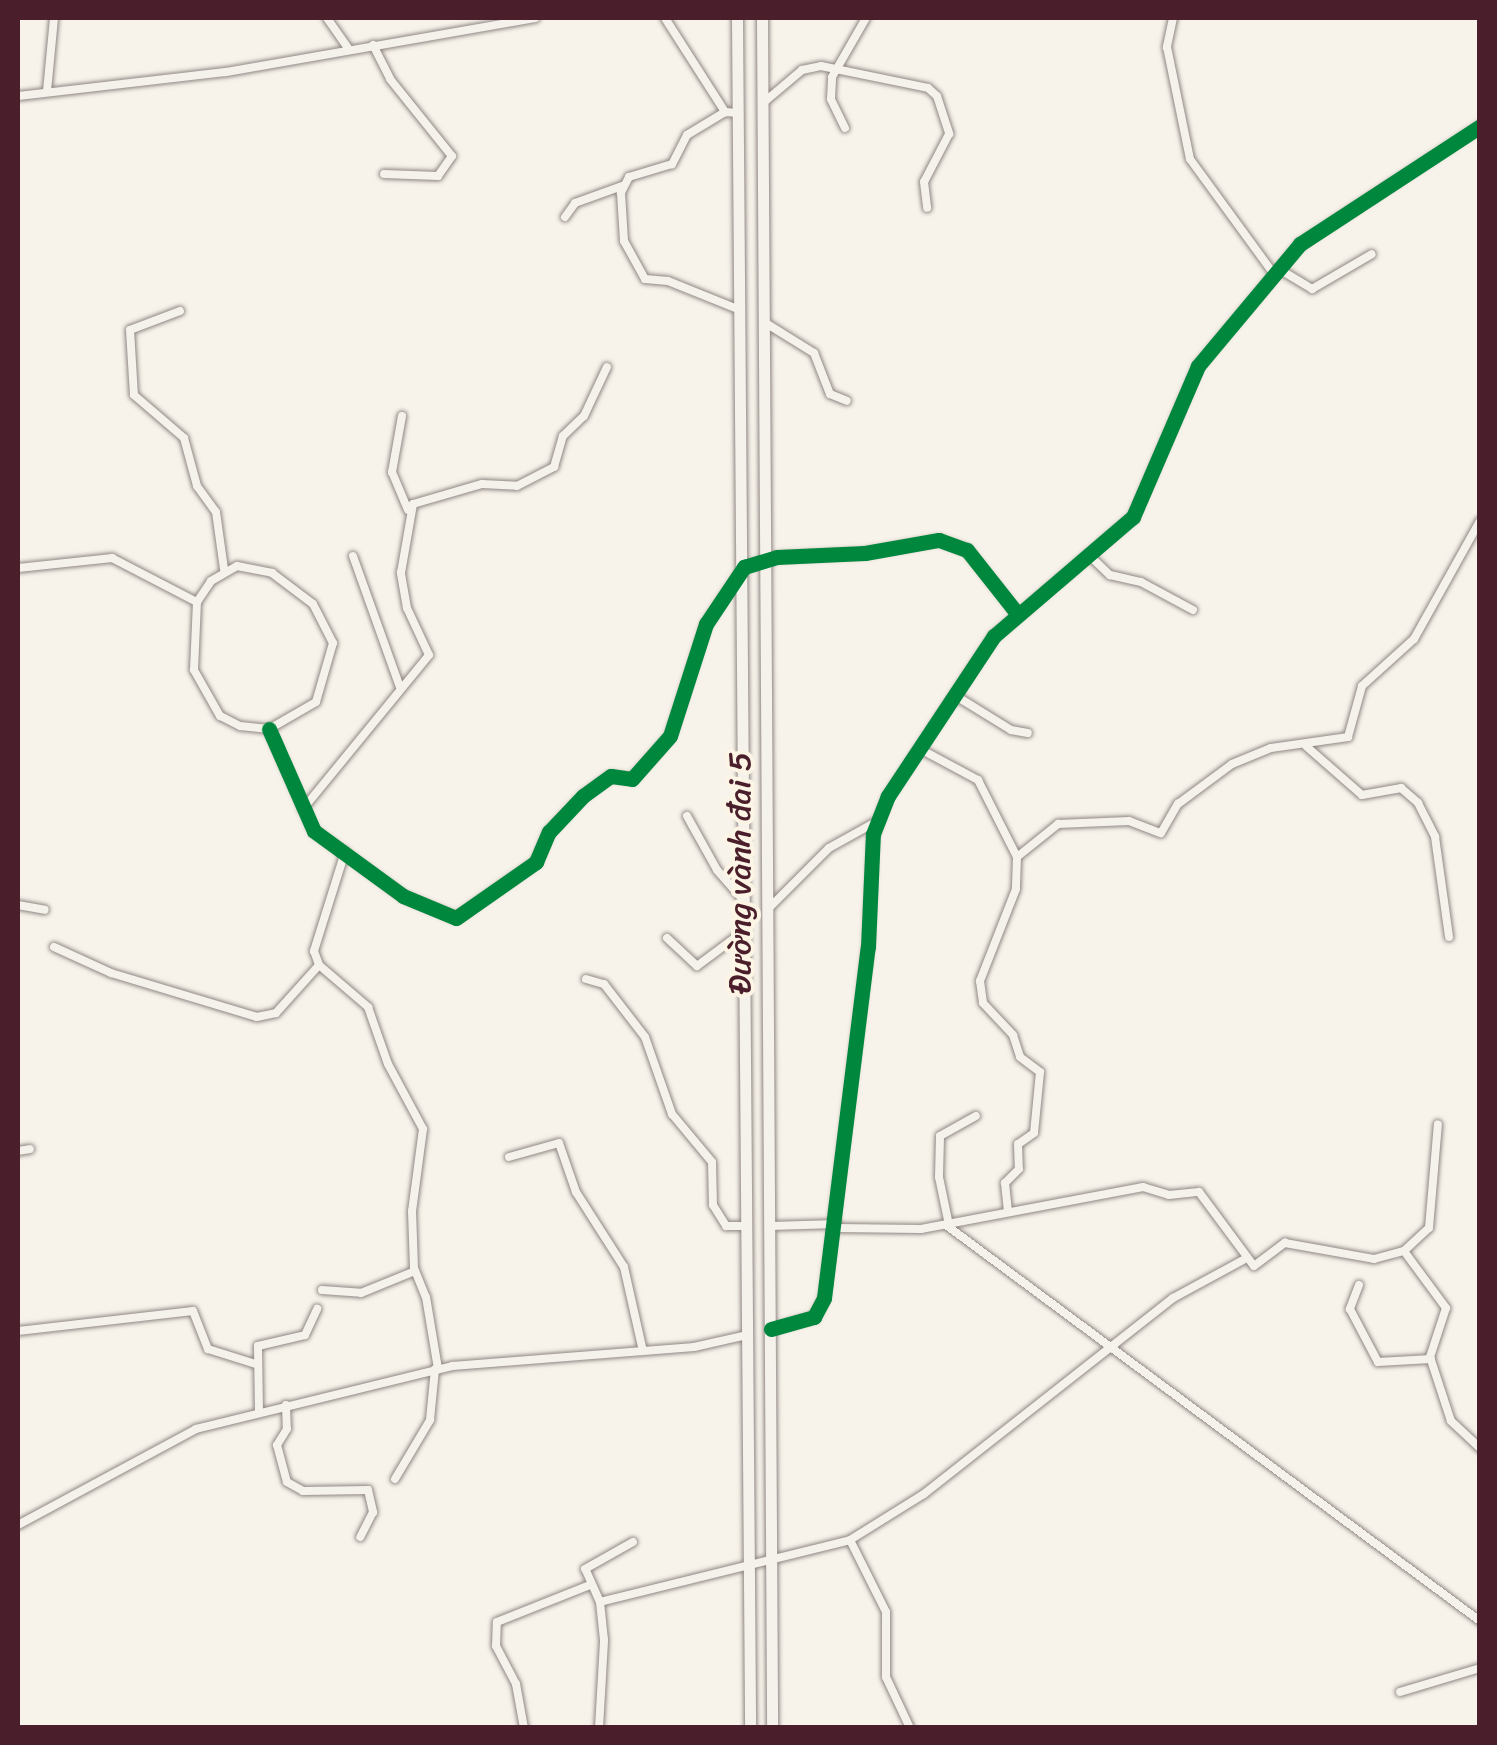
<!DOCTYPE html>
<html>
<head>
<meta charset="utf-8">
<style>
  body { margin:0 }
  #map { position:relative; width:1497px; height:1745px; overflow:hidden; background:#f7f3ea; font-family:Sriracha,sans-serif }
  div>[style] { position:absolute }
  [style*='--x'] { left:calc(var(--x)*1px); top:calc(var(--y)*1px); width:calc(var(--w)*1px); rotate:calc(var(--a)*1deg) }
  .roads { filter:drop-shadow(0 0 2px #908684) drop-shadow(0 0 2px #908684) }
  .street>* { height:8px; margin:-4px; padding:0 4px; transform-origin:4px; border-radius:4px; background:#f5f2ec }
  .secondary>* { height:11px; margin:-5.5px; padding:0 5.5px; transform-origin:5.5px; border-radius:5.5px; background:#f5f2ec }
  .cycleway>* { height:15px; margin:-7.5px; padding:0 7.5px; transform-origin:7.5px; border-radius:7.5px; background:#00873e }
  span { translate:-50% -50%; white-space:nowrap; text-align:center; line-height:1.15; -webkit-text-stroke:8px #fcf5e5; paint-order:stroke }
  .street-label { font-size:32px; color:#4a1f2b }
  .frame { position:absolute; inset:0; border:20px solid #4a1f2b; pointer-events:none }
</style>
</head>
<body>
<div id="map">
  <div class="roads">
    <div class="street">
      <i style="--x:327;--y:18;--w:38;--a:55"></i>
      <i style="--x:665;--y:18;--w:112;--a:57.4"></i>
      <i style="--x:1173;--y:18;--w:30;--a:102"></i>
      <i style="--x:1167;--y:47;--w:114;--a:78.4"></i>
      <i style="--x:1190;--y:159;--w:142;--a:53.9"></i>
      <i style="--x:373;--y:45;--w:38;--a:63"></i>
      <i style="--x:390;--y:79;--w:99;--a:51.2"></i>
      <i style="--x:452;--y:156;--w:24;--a:125"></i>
      <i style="--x:438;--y:176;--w:54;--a:-177.9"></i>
      <i style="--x:47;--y:91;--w:73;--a:-84.5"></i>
      <i style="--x:18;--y:96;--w:209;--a:-6.6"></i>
      <i style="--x:226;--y:72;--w:314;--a:-9.9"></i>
      <i style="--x:763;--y:103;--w:51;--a:-40.2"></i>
      <i style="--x:802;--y:70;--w:19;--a:-12"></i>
      <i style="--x:821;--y:66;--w:109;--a:11.6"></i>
      <i style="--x:928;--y:88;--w:12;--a:42"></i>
      <i style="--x:937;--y:96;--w:40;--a:72"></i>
      <i style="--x:949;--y:134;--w:54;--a:117.5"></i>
      <i style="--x:924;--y:182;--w:26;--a:83"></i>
      <i style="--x:738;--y:113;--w:13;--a:-176"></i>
      <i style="--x:725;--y:112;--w:44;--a:148.8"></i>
      <i style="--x:687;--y:135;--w:33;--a:117"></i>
      <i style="--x:672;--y:164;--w:45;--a:163.2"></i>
      <i style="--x:629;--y:177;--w:18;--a:117"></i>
      <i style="--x:621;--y:193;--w:48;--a:86.4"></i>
      <i style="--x:624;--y:241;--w:43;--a:61.1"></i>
      <i style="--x:645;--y:279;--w:23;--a:5"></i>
      <i style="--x:668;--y:281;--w:78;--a:21.9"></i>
      <i style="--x:845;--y:128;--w:32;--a:-116"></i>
      <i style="--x:831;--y:99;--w:22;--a:-87"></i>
      <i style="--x:832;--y:77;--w:68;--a:-60"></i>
      <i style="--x:565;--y:217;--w:17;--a:-54"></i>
      <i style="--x:575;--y:203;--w:50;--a:-19.9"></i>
      <i style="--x:1279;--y:269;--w:39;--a:31"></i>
      <i style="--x:1312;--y:289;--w:69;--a:-30.3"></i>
      <i style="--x:180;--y:311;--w:53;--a:159.2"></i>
      <i style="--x:130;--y:330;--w:65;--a:86.5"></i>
      <i style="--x:134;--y:395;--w:66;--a:40.7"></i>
      <i style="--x:184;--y:438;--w:50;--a:74.8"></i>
      <i style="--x:197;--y:486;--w:32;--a:54"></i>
      <i style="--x:216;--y:512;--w:58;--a:82"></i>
      <i style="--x:764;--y:322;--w:59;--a:31.8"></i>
      <i style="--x:814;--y:353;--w:44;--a:68.7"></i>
      <i style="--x:830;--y:394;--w:18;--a:22"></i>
      <i style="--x:402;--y:416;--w:57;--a:100.1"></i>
      <i style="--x:392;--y:472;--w:41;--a:67.2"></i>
      <i style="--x:1089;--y:555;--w:29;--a:44"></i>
      <i style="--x:1110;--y:575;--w:32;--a:13"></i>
      <i style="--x:1141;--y:582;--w:59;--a:28.3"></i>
      <i style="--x:353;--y:556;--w:139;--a:70.3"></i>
      <i style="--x:237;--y:566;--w:36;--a:11"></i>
      <i style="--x:272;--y:573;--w:51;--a:37.1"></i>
      <i style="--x:313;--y:604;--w:44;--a:62.9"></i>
      <i style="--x:333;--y:643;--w:61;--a:106.1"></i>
      <i style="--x:316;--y:702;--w:54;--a:150.1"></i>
      <i style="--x:269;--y:729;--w:29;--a:-174"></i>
      <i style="--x:240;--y:726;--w:22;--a:-153"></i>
      <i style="--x:220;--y:716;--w:53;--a:-119.5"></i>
      <i style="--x:194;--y:670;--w:68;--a:-87.5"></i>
      <i style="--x:197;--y:602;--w:25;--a:-56"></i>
      <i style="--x:211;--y:581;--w:30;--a:-30"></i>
      <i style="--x:18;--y:568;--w:95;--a:-6.1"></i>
      <i style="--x:112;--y:558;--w:96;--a:27.4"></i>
      <i style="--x:956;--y:696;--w:65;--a:31.7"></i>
      <i style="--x:1011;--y:730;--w:17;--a:10"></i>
      <i style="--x:269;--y:729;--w:111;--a:66.2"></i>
      <i style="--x:314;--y:831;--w:110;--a:36.1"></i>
      <i style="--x:403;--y:896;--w:57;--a:22.5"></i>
      <i style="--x:456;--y:918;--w:98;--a:-35"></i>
      <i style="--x:536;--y:862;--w:33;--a:-67"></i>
      <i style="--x:549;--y:832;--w:50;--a:-46.6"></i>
      <i style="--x:583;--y:796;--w:34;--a:-36"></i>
      <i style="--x:611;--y:776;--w:21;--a:8"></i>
      <i style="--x:632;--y:779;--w:57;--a:-48.5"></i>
      <i style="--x:670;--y:736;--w:118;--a:-72.2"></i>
      <i style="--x:706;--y:624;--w:69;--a:-56.3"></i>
      <i style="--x:744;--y:567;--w:34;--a:-17"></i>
      <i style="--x:777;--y:557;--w:88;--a:-2.6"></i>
      <i style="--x:865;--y:553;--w:75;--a:-10"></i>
      <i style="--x:939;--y:540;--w:30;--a:20"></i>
      <i style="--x:967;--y:550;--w:79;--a:51.7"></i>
      <i style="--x:1306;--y:746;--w:74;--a:41.2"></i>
      <i style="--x:1362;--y:795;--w:40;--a:-10"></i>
      <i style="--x:1401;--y:788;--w:23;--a:41"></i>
      <i style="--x:1418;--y:803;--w:38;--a:63"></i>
      <i style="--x:1435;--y:837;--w:101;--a:82"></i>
      <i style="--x:922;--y:750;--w:64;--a:28.2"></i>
      <i style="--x:978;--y:780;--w:86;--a:63.1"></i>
      <i style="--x:1017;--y:857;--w:32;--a:92"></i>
      <i style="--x:1016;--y:889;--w:99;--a:111.4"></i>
      <i style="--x:980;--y:981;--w:22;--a:82"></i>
      <i style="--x:983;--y:1003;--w:44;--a:46.8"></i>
      <i style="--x:1013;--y:1035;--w:23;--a:72"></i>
      <i style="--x:1020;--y:1057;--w:25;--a:37"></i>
      <i style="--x:1040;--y:1072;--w:61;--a:95.6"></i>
      <i style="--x:1034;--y:1133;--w:19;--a:145"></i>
      <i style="--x:1018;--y:1144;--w:25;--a:88"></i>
      <i style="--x:1019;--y:1169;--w:20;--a:135"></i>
      <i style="--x:1005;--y:1183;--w:28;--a:84"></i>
      <i style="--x:303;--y:809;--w:199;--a:-50.7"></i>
      <i style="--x:429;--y:655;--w:52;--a:-115.1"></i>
      <i style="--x:407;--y:608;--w:36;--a:-100"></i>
      <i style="--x:401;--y:573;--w:70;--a:-80.1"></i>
      <i style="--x:413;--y:504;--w:72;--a:-16.2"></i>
      <i style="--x:482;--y:484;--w:35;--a:3"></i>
      <i style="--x:517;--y:486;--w:42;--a:-27.2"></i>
      <i style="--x:554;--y:467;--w:32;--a:-74"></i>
      <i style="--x:563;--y:436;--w:29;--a:-44"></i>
      <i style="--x:584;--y:416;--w:54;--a:-64.9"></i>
      <i style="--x:687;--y:816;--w:62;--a:60.9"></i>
      <i style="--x:717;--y:870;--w:41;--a:48.9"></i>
      <i style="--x:345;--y:852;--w:104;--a:107.4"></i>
      <i style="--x:314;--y:951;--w:15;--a:70"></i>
      <i style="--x:319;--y:965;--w:65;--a:40.6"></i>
      <i style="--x:368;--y:1007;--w:60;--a:70.7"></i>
      <i style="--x:388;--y:1064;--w:74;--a:61.7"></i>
      <i style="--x:423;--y:1129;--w:83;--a:97.6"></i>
      <i style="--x:412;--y:1211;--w:57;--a:88"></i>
      <i style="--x:414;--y:1268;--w:31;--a:68"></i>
      <i style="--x:426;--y:1297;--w:73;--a:80.5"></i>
      <i style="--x:1017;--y:857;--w:53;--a:-38.8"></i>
      <i style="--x:1058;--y:824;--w:71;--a:-2.4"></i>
      <i style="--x:1129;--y:821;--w:34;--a:21"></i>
      <i style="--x:1161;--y:833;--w:34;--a:-60"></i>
      <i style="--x:1178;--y:804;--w:67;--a:-36.5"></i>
      <i style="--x:1232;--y:764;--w:42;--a:-22.3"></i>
      <i style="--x:1271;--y:748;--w:78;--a:-8.1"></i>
      <i style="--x:1348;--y:737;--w:53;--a:-74.6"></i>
      <i style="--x:1362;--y:686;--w:70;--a:-42.1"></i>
      <i style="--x:1414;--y:639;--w:135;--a:-60.8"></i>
      <i style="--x:18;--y:905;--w:27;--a:10"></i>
      <i style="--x:768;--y:909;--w:86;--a:-45"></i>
      <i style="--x:829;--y:848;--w:54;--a:-29"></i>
      <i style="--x:667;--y:938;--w:41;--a:43"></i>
      <i style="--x:697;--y:966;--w:59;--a:-36.7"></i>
      <i style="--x:54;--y:947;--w:63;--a:24.5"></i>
      <i style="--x:111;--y:973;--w:152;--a:16.8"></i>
      <i style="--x:257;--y:1017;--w:19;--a:-12"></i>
      <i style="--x:276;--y:1013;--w:64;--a:-48.1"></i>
      <i style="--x:586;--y:979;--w:19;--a:16"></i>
      <i style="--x:604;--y:984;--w:67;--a:52.3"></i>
      <i style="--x:645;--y:1037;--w:82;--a:70.7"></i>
      <i style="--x:672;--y:1114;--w:62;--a:50.2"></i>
      <i style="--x:712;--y:1162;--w:43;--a:88.7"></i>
      <i style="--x:713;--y:1205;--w:25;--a:58"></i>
      <i style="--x:726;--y:1226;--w:20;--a:0"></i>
      <i style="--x:18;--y:1151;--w:12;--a:-9"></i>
      <i style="--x:509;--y:1157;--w:52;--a:-15.6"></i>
      <i style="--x:559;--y:1143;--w:52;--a:70.9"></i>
      <i style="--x:576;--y:1192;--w:89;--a:57.4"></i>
      <i style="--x:624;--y:1267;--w:86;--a:77.3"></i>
      <i style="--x:946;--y:1225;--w:665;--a:36.56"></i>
      <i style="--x:949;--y:1225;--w:49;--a:-101.8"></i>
      <i style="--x:939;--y:1177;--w:41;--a:-88.6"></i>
      <i style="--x:940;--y:1136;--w:41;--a:-29.1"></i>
      <i style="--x:770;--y:1226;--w:67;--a:-1.7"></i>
      <i style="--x:836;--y:1228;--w:85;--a:0.7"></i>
      <i style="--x:921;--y:1229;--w:226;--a:-10.7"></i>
      <i style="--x:1143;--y:1187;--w:27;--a:17"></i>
      <i style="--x:1169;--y:1195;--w:30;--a:-6"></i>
      <i style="--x:1199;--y:1192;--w:92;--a:53.4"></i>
      <i style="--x:1254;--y:1266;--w:39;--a:-37"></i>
      <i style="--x:1285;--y:1243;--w:90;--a:10.2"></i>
      <i style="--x:1374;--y:1259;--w:31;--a:-15"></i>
      <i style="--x:1404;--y:1251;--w:34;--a:-43"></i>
      <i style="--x:1429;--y:1228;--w:104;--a:-85.1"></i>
      <i style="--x:1404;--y:1251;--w:71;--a:53.6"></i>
      <i style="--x:1446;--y:1308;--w:52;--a:108.1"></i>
      <i style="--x:1430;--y:1357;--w:67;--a:71.8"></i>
      <i style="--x:1451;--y:1421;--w:40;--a:43"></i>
      <i style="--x:1359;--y:1285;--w:26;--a:111"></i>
      <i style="--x:1350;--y:1309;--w:60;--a:62.2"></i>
      <i style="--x:1378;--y:1362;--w:53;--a:-3.2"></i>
      <i style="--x:322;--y:1290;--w:39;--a:4"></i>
      <i style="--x:361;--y:1293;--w:58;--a:-22.2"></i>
      <i style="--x:771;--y:1329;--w:45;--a:-15.6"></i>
      <i style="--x:814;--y:1317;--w:21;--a:-62"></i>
      <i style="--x:824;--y:1298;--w:354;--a:-82.9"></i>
      <i style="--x:868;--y:947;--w:113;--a:-87.5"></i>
      <i style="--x:873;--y:834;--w:41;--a:-68.5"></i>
      <i style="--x:888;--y:796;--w:192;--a:-56.5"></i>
      <i style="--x:994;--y:636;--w:183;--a:-40.6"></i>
      <i style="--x:1133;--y:517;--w:164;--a:-66.7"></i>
      <i style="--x:1198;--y:366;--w:159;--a:-50.1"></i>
      <i style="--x:1300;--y:244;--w:215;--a:-33.2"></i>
      <i style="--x:18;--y:1331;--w:176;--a:-6.5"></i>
      <i style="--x:193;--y:1311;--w:41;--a:68.5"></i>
      <i style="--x:208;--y:1349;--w:50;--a:17.4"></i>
      <i style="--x:286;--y:1405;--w:24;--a:88"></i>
      <i style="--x:287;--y:1429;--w:19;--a:122"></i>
      <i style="--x:277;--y:1445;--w:38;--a:75"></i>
      <i style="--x:287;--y:1482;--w:18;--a:29"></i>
      <i style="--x:303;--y:1491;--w:65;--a:-0.9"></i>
      <i style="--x:368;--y:1490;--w:23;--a:77"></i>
      <i style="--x:373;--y:1512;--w:28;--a:117"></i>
      <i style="--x:259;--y:1412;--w:66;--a:-90.9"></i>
      <i style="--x:258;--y:1346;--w:48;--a:-13.2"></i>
      <i style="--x:305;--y:1335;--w:29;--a:-65"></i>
      <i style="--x:395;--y:1479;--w:69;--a:-59.3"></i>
      <i style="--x:430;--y:1420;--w:51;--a:-84.4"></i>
      <i style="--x:18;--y:1525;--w:202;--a:-28.3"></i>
      <i style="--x:196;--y:1429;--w:264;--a:-13.8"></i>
      <i style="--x:452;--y:1366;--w:243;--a:-4.5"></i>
      <i style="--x:694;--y:1347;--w:54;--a:-12.8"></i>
      <i style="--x:850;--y:1540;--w:80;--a:63.4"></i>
      <i style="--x:886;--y:1612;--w:65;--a:90"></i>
      <i style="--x:886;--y:1677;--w:56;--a:64.8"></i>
      <i style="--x:600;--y:1602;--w:258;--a:-13.9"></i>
      <i style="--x:850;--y:1540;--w:87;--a:-31.9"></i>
      <i style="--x:924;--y:1494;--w:317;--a:-38.2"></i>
      <i style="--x:1173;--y:1298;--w:80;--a:-28.5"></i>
      <i style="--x:1400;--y:1692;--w:84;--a:-16.7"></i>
      <i style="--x:524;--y:1728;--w:45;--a:-100.3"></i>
      <i style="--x:516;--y:1684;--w:43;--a:-117.8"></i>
      <i style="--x:496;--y:1646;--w:24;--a:-88"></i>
      <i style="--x:497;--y:1622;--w:100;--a:-21.7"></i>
      <i style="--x:599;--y:1728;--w:88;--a:-86.7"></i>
      <i style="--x:604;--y:1640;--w:38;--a:-96"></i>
      <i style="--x:600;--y:1602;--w:36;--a:-114"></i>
      <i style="--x:585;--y:1569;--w:55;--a:-29.4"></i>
    </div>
    <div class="secondary">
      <i style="--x:737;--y:18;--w:1710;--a:89.56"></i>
      <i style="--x:762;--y:18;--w:1710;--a:89.66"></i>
    </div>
  </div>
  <div class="cycleway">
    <i style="--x:269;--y:729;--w:111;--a:66.2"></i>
    <i style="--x:314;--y:831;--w:110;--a:36.1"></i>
    <i style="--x:403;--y:896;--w:57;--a:22.5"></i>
    <i style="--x:456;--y:918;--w:98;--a:-35"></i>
    <i style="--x:536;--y:862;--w:33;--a:-67"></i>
    <i style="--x:549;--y:832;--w:50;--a:-46.6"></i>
    <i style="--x:583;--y:796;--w:34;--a:-36"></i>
    <i style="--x:611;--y:776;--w:21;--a:8"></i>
    <i style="--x:632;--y:779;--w:57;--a:-48.5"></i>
    <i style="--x:670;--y:736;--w:118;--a:-72.2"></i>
    <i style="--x:706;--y:624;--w:69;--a:-56.3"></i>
    <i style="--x:744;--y:567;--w:34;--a:-17"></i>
    <i style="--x:777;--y:557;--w:88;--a:-2.6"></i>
    <i style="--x:865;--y:553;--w:75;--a:-10"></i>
    <i style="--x:939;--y:540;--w:30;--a:20"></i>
    <i style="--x:967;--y:550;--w:79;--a:51.7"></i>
    <i style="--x:771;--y:1329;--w:45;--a:-15.6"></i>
    <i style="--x:814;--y:1317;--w:21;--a:-62"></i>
    <i style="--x:824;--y:1298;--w:354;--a:-82.9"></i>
    <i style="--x:868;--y:947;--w:113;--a:-87.5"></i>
    <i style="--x:873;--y:834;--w:41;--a:-68.5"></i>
    <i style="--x:888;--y:796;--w:192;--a:-56.5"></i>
    <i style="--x:994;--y:636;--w:183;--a:-40.6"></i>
    <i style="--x:1133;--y:517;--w:164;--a:-66.7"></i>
    <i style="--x:1198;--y:366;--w:159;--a:-50.1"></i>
    <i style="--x:1300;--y:244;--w:215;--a:-33.2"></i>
  </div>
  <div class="street-label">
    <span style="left:740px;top:873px;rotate:-90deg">Đường vành đai 5</span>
  </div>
  <div class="frame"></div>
</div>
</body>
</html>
